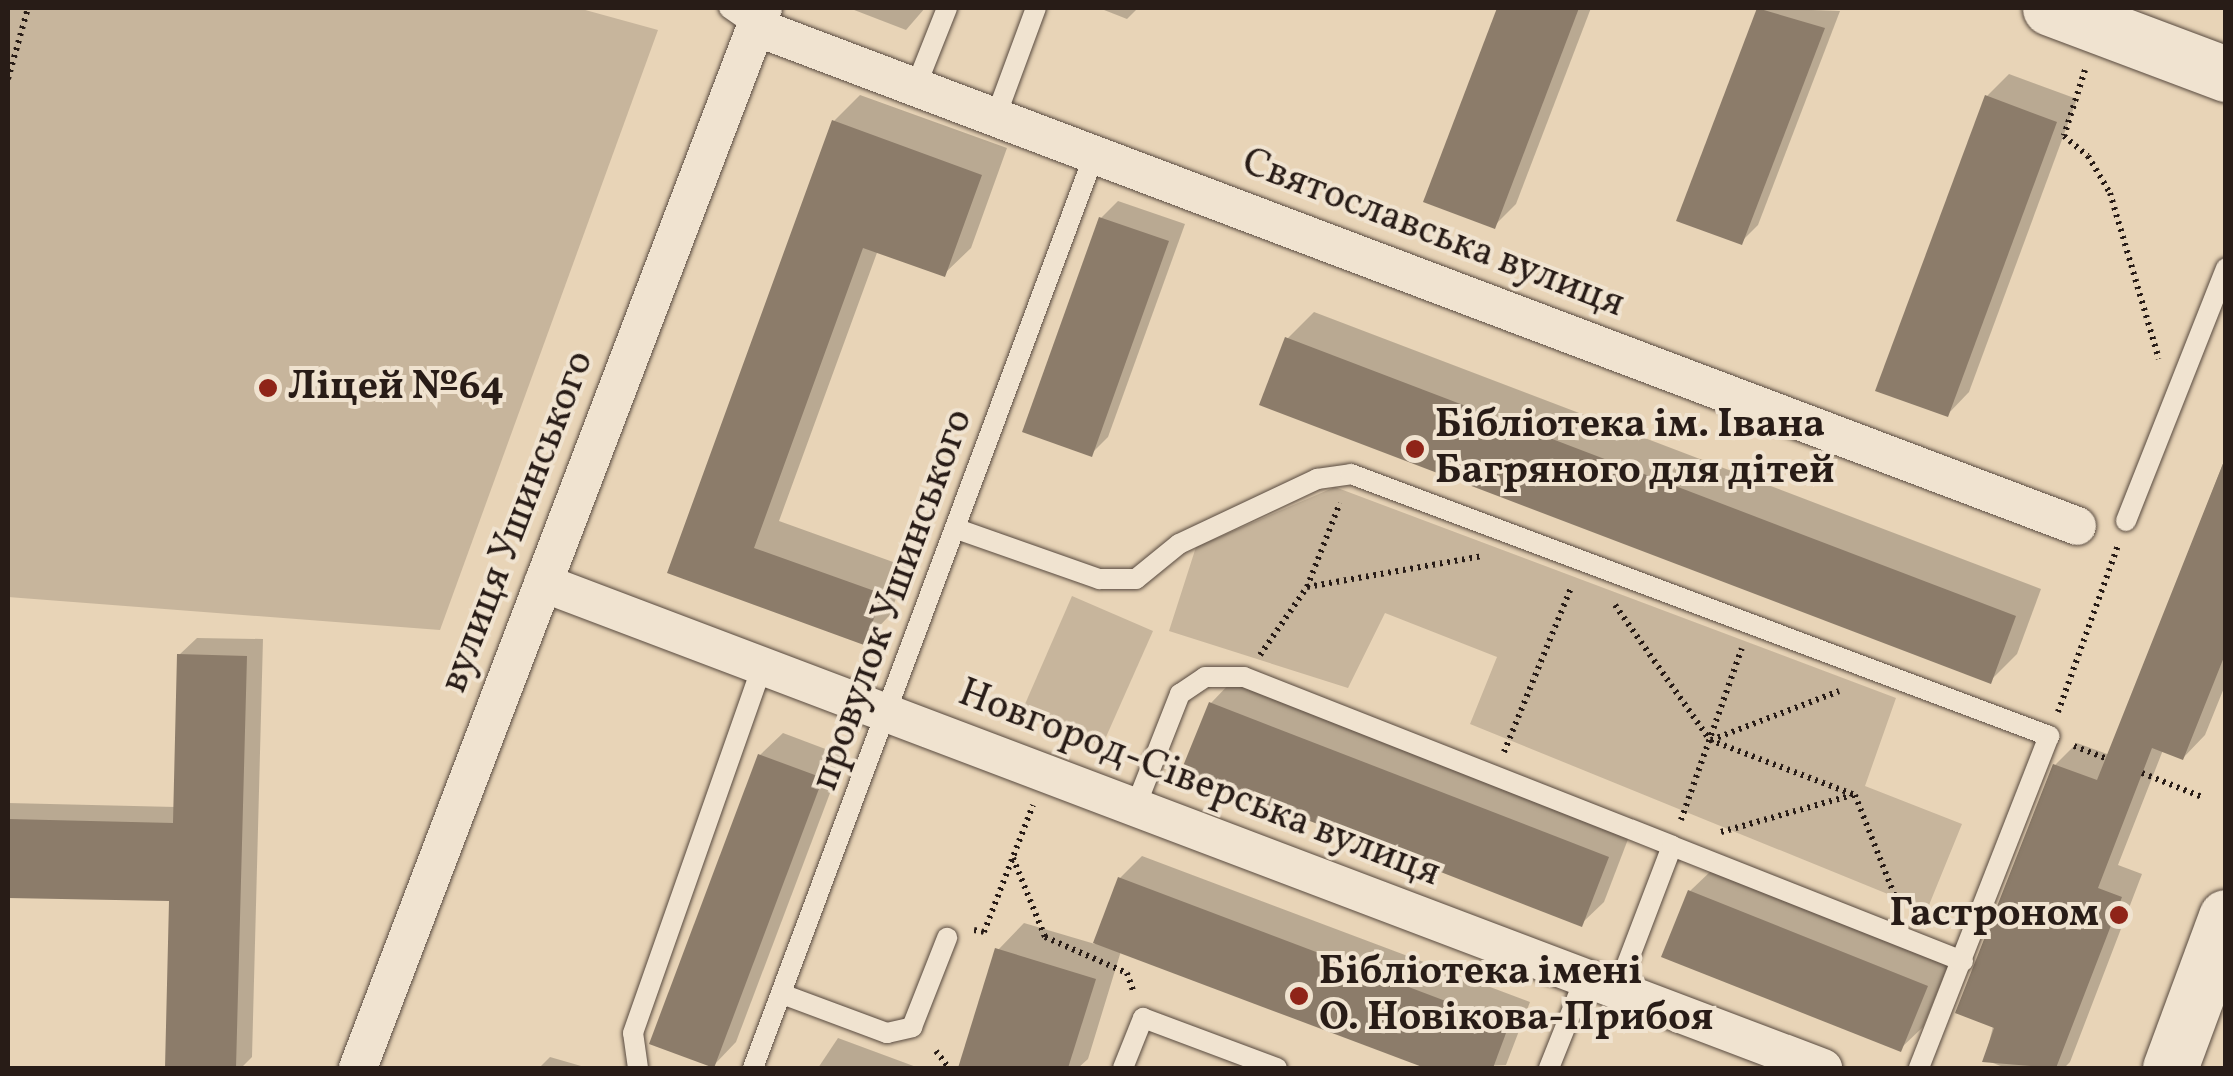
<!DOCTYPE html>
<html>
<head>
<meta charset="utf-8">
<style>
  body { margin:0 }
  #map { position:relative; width:2233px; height:1076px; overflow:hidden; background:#e8d4b7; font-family:Vollkorn,serif }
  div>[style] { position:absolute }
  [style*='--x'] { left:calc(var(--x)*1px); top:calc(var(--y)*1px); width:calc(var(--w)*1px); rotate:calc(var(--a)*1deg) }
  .green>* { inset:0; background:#c7b59c }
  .shadow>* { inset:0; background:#0003 }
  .building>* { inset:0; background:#8c7c6a }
  .path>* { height:6px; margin-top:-3px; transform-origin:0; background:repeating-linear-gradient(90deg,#281c17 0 2.5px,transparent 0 7.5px) }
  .roads { filter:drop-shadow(0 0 2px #584a3f) drop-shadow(0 0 2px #584a3f) }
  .lane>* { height:20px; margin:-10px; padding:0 10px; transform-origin:10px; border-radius:10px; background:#f0e3d0 }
  .street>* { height:38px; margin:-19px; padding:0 19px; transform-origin:19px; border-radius:19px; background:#f0e3d0 }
  .secondary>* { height:55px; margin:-27.5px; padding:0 27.5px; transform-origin:27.5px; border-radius:27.5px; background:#f0e3d0 }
  .dots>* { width:28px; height:28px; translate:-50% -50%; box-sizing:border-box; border:5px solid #f0e3d0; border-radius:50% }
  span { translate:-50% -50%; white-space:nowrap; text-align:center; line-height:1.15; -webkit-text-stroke:8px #f0e3d0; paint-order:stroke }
  .street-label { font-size:40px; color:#281c17 }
  .poi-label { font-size:40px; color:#281c17; font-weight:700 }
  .left { translate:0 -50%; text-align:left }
  .right { translate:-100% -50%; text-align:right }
  .frame { position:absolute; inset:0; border:10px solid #281c17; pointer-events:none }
</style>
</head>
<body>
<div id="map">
  <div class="green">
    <i style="clip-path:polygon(8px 8px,578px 8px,658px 30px,440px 630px,8px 597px)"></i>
    <i style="clip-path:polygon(1335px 487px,1896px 698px,1865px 786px,1962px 824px,1927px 910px,1470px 724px,1497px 657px,1385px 613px,1348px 688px,1169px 631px,1196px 547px)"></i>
    <i style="clip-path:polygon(1072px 596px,1153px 631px,1102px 746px,1022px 711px)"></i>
  </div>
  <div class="shadow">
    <i style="clip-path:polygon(849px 8px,925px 8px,906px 30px)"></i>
    <i style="clip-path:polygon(1099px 8px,1138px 8px,1127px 19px)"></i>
    <i style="clip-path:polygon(1500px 8px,1591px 8px,1516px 204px,1494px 226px,1426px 201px)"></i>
    <i style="clip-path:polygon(1760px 8px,1840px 11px,1758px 225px,1741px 242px,1679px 219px)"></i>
    <i style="clip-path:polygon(2009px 74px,2077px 99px,1969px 392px,1947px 415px,1987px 96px)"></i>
    <i style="clip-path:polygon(860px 95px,1007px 148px,971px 248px,944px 274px,878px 250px,779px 521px,907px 567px,890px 615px,864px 642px,670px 572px,834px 121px)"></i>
    <i style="clip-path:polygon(1118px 201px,1185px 224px,1108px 437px,1091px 454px,1101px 218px)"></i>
    <i style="clip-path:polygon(1314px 312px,2041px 589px,2017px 654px,1990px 681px,1287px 339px)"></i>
    <i style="clip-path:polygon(2226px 456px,2226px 683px,2205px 735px,2183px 758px,2163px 750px,2118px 865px,2142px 874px,2070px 1062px,2064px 1068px,2006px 1068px,1985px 1060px,2055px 765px,2077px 743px,2110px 755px)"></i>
    <i style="clip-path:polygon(197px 638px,263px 639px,252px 1057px,241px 1068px,167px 1068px,171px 899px,8px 895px,8px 803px,176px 807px,179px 655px)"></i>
    <i style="clip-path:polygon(8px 641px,9px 641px,8px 704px)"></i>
    <i style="clip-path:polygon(1233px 680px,1630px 834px,1604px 902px,1581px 924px,1211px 703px)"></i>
    <i style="clip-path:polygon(783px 733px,844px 756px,736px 1042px,714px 1065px,760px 755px)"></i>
    <i style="clip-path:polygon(1142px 856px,1530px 1002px,1506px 1065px,1432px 1068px,1121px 951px,1088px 1059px,1078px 1068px,1007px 1068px,965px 1056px,998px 950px,1024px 923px,1095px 944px,1120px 878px)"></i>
    <i style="clip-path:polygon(1713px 869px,1949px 963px,1923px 1027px,1900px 1049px,1690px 891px)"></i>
    <i style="clip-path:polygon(838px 1038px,919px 1068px,818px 1068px)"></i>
    <i style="clip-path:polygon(550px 1057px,588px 1068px,539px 1068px)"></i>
  </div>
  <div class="building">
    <i style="clip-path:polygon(1497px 8px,1579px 8px,1495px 229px,1423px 202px)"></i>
    <i style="clip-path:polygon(1757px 8px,1825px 28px,1742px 245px,1676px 221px)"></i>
    <i style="clip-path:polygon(1985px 95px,2057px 122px,1948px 417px,1875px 391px)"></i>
    <i style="clip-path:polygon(832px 120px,982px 175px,945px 277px,863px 248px,754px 548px,883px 594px,864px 645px,667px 573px)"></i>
    <i style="clip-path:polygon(1099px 217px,1169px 241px,1092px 457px,1022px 432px)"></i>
    <i style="clip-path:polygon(1285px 337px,2016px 616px,1991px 684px,1259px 405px)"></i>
    <i style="clip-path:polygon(2226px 456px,2226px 652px,2183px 760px,2152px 748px,2098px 888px,2122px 897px,2056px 1068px,1982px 1062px,1994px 1028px,1955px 1013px,2053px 764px,2097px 780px)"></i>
    <i style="clip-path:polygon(177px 654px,247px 656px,236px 1068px,165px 1068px,169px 901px,8px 898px,8px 819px,173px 823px)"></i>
    <i style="clip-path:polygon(1209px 702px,1609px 857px,1582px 927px,1181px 771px)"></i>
    <i style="clip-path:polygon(758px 754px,823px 778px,714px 1068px,649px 1044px)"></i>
    <i style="clip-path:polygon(1118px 877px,1509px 1025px,1493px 1068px,1425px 1068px,1093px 943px)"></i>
    <i style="clip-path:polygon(1688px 890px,1928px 986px,1901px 1052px,1661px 957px)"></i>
    <i style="clip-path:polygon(995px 948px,1096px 979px,1068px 1068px,958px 1068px)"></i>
  </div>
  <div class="path">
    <i style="--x:2085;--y:70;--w:69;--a:107.7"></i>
    <i style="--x:2064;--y:136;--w:31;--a:40"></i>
    <i style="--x:2088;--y:156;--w:43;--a:59.3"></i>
    <i style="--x:2110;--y:193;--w:173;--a:73.6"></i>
    <i style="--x:8;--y:79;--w:74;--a:-74.3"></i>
    <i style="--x:1307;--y:587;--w:179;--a:-10"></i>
    <i style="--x:1615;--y:605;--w:165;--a:54.9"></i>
    <i style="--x:1710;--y:740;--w:155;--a:20.8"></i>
    <i style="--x:1855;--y:795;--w:117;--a:68.5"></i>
    <i style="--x:1260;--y:655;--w:83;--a:-55.3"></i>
    <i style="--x:1307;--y:587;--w:90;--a:-68.6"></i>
    <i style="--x:2058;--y:712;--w:177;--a:-70.2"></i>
    <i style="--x:1711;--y:740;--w:137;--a:-20.9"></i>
    <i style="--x:2074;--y:746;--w:34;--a:21"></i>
    <i style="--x:1504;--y:752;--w:177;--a:-67.8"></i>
    <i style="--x:2142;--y:773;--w:65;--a:21.8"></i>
    <i style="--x:1681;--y:820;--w:182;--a:-70.5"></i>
    <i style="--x:1721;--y:832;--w:137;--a:-15.7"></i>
    <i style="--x:1013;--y:858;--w:85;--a:67.9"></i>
    <i style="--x:1045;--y:937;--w:90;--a:23.7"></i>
    <i style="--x:1127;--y:973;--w:21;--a:71"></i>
    <i style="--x:974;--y:930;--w:10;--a:11"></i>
    <i style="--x:984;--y:932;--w:136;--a:-68.9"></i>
    <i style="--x:936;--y:1051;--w:21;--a:53"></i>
  </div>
  <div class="roads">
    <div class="lane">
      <i style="--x:729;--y:8;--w:33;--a:35"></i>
      <i style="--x:916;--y:86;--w:84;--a:-68.3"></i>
      <i style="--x:996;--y:116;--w:115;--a:-69.7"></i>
      <i style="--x:2126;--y:521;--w:272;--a:-68.4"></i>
      <i style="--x:957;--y:529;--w:151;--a:19.4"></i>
      <i style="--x:1099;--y:579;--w:37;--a:0"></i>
      <i style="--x:1136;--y:579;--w:55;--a:-39.1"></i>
      <i style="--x:1179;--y:544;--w:153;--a:-25.2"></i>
      <i style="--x:1317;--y:479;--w:34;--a:-8"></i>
      <i style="--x:1351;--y:474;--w:746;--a:20.57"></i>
      <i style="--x:2049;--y:736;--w:357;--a:111.4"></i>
      <i style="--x:1135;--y:808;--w:123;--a:-68.5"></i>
      <i style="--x:1180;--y:694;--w:30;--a:-34"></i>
      <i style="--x:1205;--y:677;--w:39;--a:0"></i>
      <i style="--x:1244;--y:677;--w:460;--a:21.5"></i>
      <i style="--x:1672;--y:846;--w:154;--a:110.9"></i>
      <i style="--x:1672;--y:846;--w:313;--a:21.6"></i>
      <i style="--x:782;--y:994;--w:112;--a:20.4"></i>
      <i style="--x:887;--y:1033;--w:26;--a:-13"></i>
      <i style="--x:912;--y:1027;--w:96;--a:-68.5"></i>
      <i style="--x:638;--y:1068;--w:35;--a:-98"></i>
      <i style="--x:633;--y:1033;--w:389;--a:-70.6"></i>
      <i style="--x:753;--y:1068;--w:977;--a:-69.51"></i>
      <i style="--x:1123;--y:1068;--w:54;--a:-68.2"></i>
      <i style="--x:1143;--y:1018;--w:143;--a:20.5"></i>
      <i style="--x:1549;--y:1068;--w:97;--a:-68.2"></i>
    </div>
    <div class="street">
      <i style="--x:756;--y:27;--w:1412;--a:20.69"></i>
      <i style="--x:543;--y:583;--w:1369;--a:20.75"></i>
      <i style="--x:358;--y:1068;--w:1135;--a:-69.09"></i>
    </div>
    <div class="secondary">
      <i style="--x:2050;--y:8;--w:188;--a:20.6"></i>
      <i style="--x:2170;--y:1068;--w:161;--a:-69.7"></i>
    </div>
  </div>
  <div class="dots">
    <i style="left:268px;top:388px;background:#8f2418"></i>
    <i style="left:1415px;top:449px;background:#8f2418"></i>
    <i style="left:2119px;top:915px;background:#8f2418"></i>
    <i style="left:1299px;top:996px;background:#8f2418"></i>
  </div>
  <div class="street-label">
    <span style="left:1433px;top:234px;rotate:21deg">Святославська вулиця</span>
    <span style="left:518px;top:522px;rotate:-69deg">вулиця Ушинського</span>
    <span style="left:893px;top:600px;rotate:-70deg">провулок Ушинського</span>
    <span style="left:1199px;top:784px;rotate:21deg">Новгород-Сіверська вулиця</span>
  </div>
  <div class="poi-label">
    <span class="left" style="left:288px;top:388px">Ліцей №64</span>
    <span class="left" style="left:1435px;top:449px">Бібліотека ім. Івана<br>Багряного для дітей</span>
    <span class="right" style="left:2099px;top:915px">Гастроном</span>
    <span class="left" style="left:1319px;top:996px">Бібліотека імені<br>О. Новікова-Прибоя</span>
  </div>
  <div class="frame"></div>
</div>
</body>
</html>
